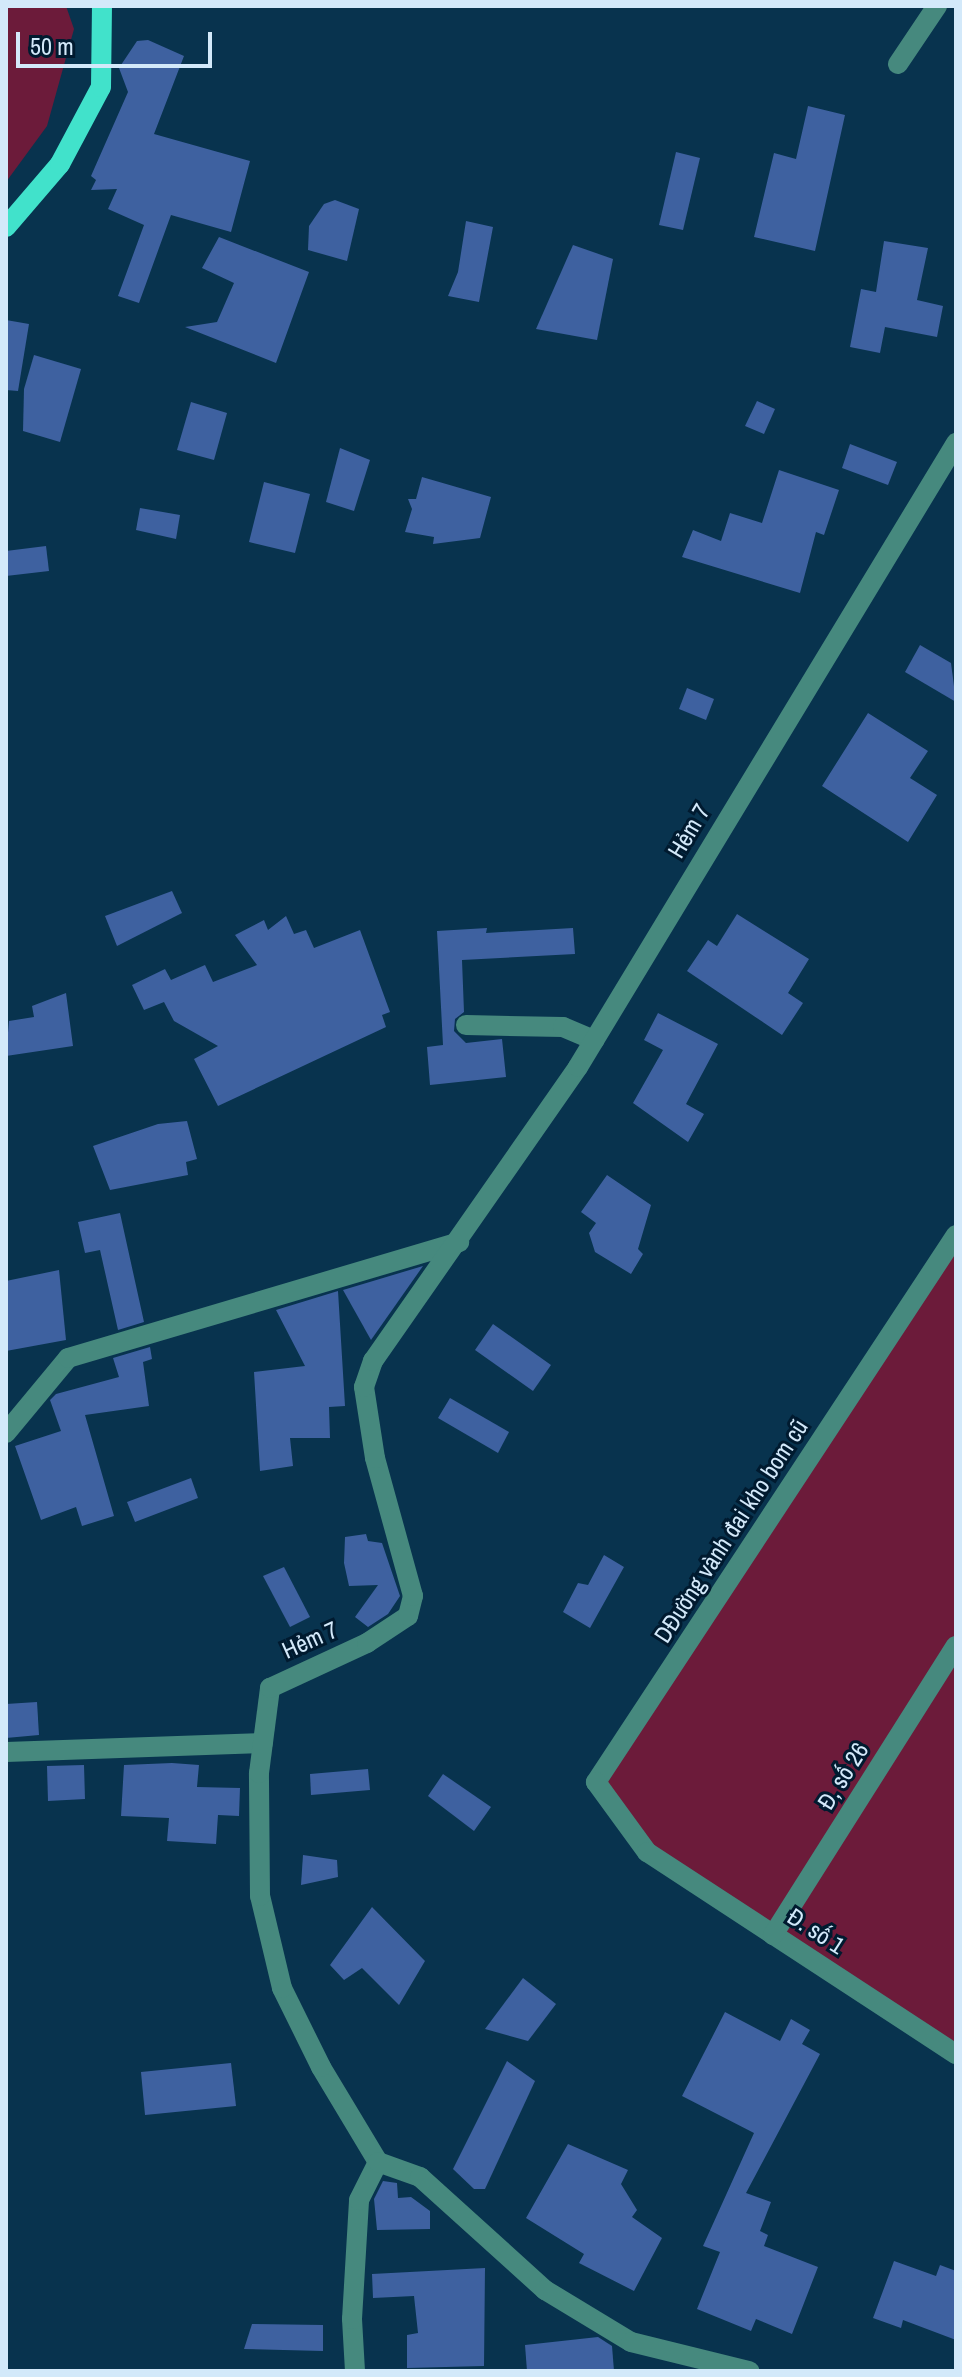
<!DOCTYPE html>
<html>
<head>
<meta charset="utf-8">
<style>
  body { margin:0 }
  #map { position:relative; width:962px; height:2377px; overflow:hidden; background:#08334e; font-family:"Archivo Narrow",sans-serif }
  div>[style] { position:absolute }
  [style*='--x'] { left:calc(var(--x)*1px); top:calc(var(--y)*1px); width:calc(var(--w)*1px); rotate:calc(var(--a)*1deg) }
  .green>* { inset:0; background:#6c1b3a }
  .building>* { inset:0; background:#3e61a0 }
  .minor>* { height:20px; margin:-10px; padding:0 10px; transform-origin:10px; border-radius:10px; background:#46897e }
  .major>* { height:20px; margin:-10px; padding:0 10px; transform-origin:10px; border-radius:10px; background:#41e2cb }
  span { translate:-50% -50%; white-space:nowrap; text-align:center; line-height:1.15; -webkit-text-stroke:6px #001a2f; paint-order:stroke }
  .street-label { font-size:24px; color:#d3e9fa }
  .frame { position:absolute; inset:0; border:8px solid #d3e9fa; pointer-events:none }
  .scale { position:absolute; left:16px; top:32px; width:196px; height:36px; box-sizing:border-box; border:4px solid #d3e9fa; border-top:0; padding-left:10px; font-size:24px; line-height:28px; white-space:nowrap; color:#d3e9fa; -webkit-text-stroke:6px #001a2f; paint-order:stroke }
</style>
</head>
<body>
<div id="map">
  <div class="green">
    <i style="clip-path:polygon(6px 6px,66px 6px,74px 29px,47px 126px,6px 182px)"></i>
    <i style="clip-path:polygon(956px 1235px,956px 2054px,647px 1852px,596px 1782px)"></i>
  </div>
  <div class="building">
    <i style="clip-path:polygon(148px 40px,184px 56px,154px 134px,250px 161px,231px 232px,171px 215px,139px 303px,118px 296px,144px 225px,108px 209px,117px 189px,91px 190px,96px 180px,91px 176px,128px 92px,119px 68px,137px 41px)"></i>
    <i style="clip-path:polygon(808px 106px,845px 115px,815px 251px,754px 237px,774px 153px,796px 159px)"></i>
    <i style="clip-path:polygon(676px 152px,700px 158px,683px 230px,659px 225px)"></i>
    <i style="clip-path:polygon(335px 200px,359px 209px,347px 261px,308px 250px,309px 226px,324px 204px)"></i>
    <i style="clip-path:polygon(466px 221px,493px 227px,479px 302px,448px 296px,458px 272px)"></i>
    <i style="clip-path:polygon(219px 237px,309px 272px,276px 363px,185px 327px,217px 322px,234px 283px,202px 268px)"></i>
    <i style="clip-path:polygon(884px 241px,928px 248px,917px 300px,943px 306px,937px 337px,885px 327px,880px 353px,850px 347px,861px 289px,876px 292px)"></i>
    <i style="clip-path:polygon(573px 245px,613px 259px,597px 340px,536px 329px)"></i>
    <i style="clip-path:polygon(6px 320px,29px 324px,18px 391px,6px 390px)"></i>
    <i style="clip-path:polygon(34px 355px,81px 369px,60px 442px,23px 431px,24px 389px)"></i>
    <i style="clip-path:polygon(757px 401px,775px 409px,764px 434px,745px 426px)"></i>
    <i style="clip-path:polygon(191px 402px,227px 413px,214px 460px,177px 450px)"></i>
    <i style="clip-path:polygon(850px 444px,897px 462px,888px 485px,842px 468px)"></i>
    <i style="clip-path:polygon(340px 448px,370px 460px,354px 511px,326px 502px)"></i>
    <i style="clip-path:polygon(779px 470px,839px 490px,824px 535px,816px 532px,800px 593px,682px 557px,693px 530px,721px 541px,730px 513px,762px 523px)"></i>
    <i style="clip-path:polygon(422px 477px,491px 497px,480px 538px,433px 544px,434px 537px,405px 532px,412px 509px,408px 499px,416px 499px)"></i>
    <i style="clip-path:polygon(264px 482px,310px 494px,295px 553px,249px 542px)"></i>
    <i style="clip-path:polygon(140px 508px,180px 515px,176px 539px,136px 530px)"></i>
    <i style="clip-path:polygon(46px 546px,49px 571px,6px 576px,6px 551px)"></i>
    <i style="clip-path:polygon(920px 645px,951px 663px,956px 702px,905px 672px)"></i>
    <i style="clip-path:polygon(687px 688px,714px 699px,706px 720px,679px 709px)"></i>
    <i style="clip-path:polygon(868px 713px,928px 751px,910px 778px,937px 795px,908px 842px,822px 786px)"></i>
    <i style="clip-path:polygon(172px 891px,182px 913px,117px 946px,105px 916px)"></i>
    <i style="clip-path:polygon(737px 914px,809px 959px,788px 993px,803px 1003px,782px 1035px,687px 971px,708px 940px,717px 946px)"></i>
    <i style="clip-path:polygon(286px 916px,294px 934px,306px 930px,314px 948px,360px 930px,390px 1012px,382px 1015px,386px 1027px,218px 1106px,194px 1059px,218px 1046px,174px 1021px,164px 1002px,144px 1010px,132px 985px,165px 969px,171px 980px,205px 965px,213px 982px,257px 965px,235px 935px,264px 920px,268px 930px)"></i>
    <i style="clip-path:polygon(487px 928px,486px 933px,573px 928px,575px 954px,462px 960px,464px 1012px,455px 1019px,454px 1031px,466px 1043px,502px 1039px,506px 1077px,430px 1085px,427px 1047px,443px 1045px,437px 931px)"></i>
    <i style="clip-path:polygon(66px 993px,73px 1046px,6px 1056px,9px 1021px,34px 1017px,32px 1006px)"></i>
    <i style="clip-path:polygon(658px 1013px,718px 1044px,686px 1104px,704px 1114px,688px 1142px,633px 1103px,663px 1050px,644px 1040px)"></i>
    <i style="clip-path:polygon(187px 1121px,197px 1159px,186px 1162px,188px 1175px,110px 1190px,93px 1146px,158px 1124px)"></i>
    <i style="clip-path:polygon(607px 1175px,651px 1205px,638px 1249px,643px 1254px,631px 1274px,595px 1252px,589px 1233px,596px 1223px,581px 1212px)"></i>
    <i style="clip-path:polygon(120px 1213px,144px 1322px,118px 1330px,100px 1250px,85px 1253px,78px 1222px)"></i>
    <i style="clip-path:polygon(423px 1266px,371px 1340px,343px 1290px)"></i>
    <i style="clip-path:polygon(59px 1270px,66px 1340px,6px 1351px,6px 1281px)"></i>
    <i style="clip-path:polygon(338px 1291px,345px 1406px,329px 1407px,330px 1438px,290px 1438px,293px 1466px,260px 1471px,254px 1372px,305px 1366px,276px 1310px)"></i>
    <i style="clip-path:polygon(493px 1324px,551px 1365px,533px 1391px,475px 1350px)"></i>
    <i style="clip-path:polygon(150px 1347px,152px 1359px,143px 1362px,149px 1406px,85px 1415px,114px 1516px,82px 1526px,76px 1507px,41px 1520px,15px 1446px,61px 1431px,50px 1400px,56px 1394px,119px 1377px,113px 1358px)"></i>
    <i style="clip-path:polygon(450px 1398px,509px 1432px,498px 1453px,438px 1418px)"></i>
    <i style="clip-path:polygon(191px 1478px,198px 1498px,135px 1522px,127px 1502px)"></i>
    <i style="clip-path:polygon(366px 1534px,368px 1541px,382px 1543px,400px 1596px,388px 1614px,368px 1627px,355px 1617px,378px 1585px,349px 1586px,344px 1563px,345px 1537px)"></i>
    <i style="clip-path:polygon(604px 1555px,624px 1567px,590px 1628px,563px 1612px,578px 1583px,588px 1585px)"></i>
    <i style="clip-path:polygon(284px 1567px,310px 1617px,290px 1627px,263px 1576px)"></i>
    <i style="clip-path:polygon(37px 1702px,39px 1735px,6px 1738px,6px 1704px)"></i>
    <i style="clip-path:polygon(172px 1763px,199px 1765px,197px 1787px,240px 1788px,239px 1816px,218px 1815px,216px 1844px,167px 1841px,169px 1818px,121px 1816px,124px 1765px)"></i>
    <i style="clip-path:polygon(84px 1765px,85px 1799px,48px 1801px,47px 1766px)"></i>
    <i style="clip-path:polygon(368px 1769px,370px 1790px,311px 1795px,310px 1774px)"></i>
    <i style="clip-path:polygon(443px 1774px,491px 1807px,474px 1831px,428px 1796px)"></i>
    <i style="clip-path:polygon(303px 1855px,337px 1860px,338px 1877px,301px 1885px)"></i>
    <i style="clip-path:polygon(372px 1907px,425px 1961px,399px 2005px,362px 1968px,344px 1980px,330px 1965px)"></i>
    <i style="clip-path:polygon(523px 1978px,556px 2004px,528px 2041px,485px 2029px)"></i>
    <i style="clip-path:polygon(725px 2012px,780px 2041px,791px 2019px,810px 2030px,802px 2044px,820px 2054px,746px 2193px,771px 2202px,760px 2231px,768px 2235px,764px 2246px,818px 2267px,792px 2334px,756px 2319px,751px 2331px,697px 2309px,720px 2252px,703px 2246px,754px 2133px,682px 2096px)"></i>
    <i style="clip-path:polygon(507px 2061px,535px 2081px,485px 2189px,474px 2189px,453px 2169px)"></i>
    <i style="clip-path:polygon(231px 2063px,236px 2106px,145px 2115px,141px 2072px)"></i>
    <i style="clip-path:polygon(568px 2144px,628px 2170px,621px 2184px,637px 2210px,632px 2217px,662px 2238px,634px 2291px,579px 2263px,584px 2254px,526px 2218px)"></i>
    <i style="clip-path:polygon(383px 2181px,397px 2183px,398px 2198px,411px 2197px,430px 2211px,430px 2229px,377px 2230px,374px 2199px)"></i>
    <i style="clip-path:polygon(894px 2261px,936px 2276px,940px 2265px,956px 2271px,956px 2340px,903px 2320px,901px 2328px,873px 2318px)"></i>
    <i style="clip-path:polygon(485px 2268px,484px 2366px,407px 2368px,407px 2335px,418px 2333px,414px 2296px,373px 2298px,372px 2274px)"></i>
    <i style="clip-path:polygon(252px 2324px,323px 2325px,323px 2351px,244px 2349px)"></i>
    <i style="clip-path:polygon(598px 2337px,612px 2346px,614px 2371px,527px 2371px,525px 2345px)"></i>
  </div>
  <div class="minor">
    <i style="--x:898;--y:64;--w:70;--a:-56.1"></i>
    <i style="--x:466;--y:1025;--w:97;--a:1.2"></i>
    <i style="--x:563;--y:1027;--w:34;--a:23"></i>
    <i style="--x:956;--y:1235;--w:655;--a:123.35"></i>
    <i style="--x:596;--y:1782;--w:87;--a:53.9"></i>
    <i style="--x:647;--y:1852;--w:369;--a:33.2"></i>
    <i style="--x:6;--y:1433;--w:97;--a:-50.4"></i>
    <i style="--x:68;--y:1358;--w:408;--a:-16.5"></i>
    <i style="--x:6;--y:1752;--w:257;--a:-2"></i>
    <i style="--x:773;--y:1935;--w:342;--a:-57.7"></i>
    <i style="--x:378;--y:2162;--w:111;--a:-121"></i>
    <i style="--x:321;--y:2067;--w:88;--a:-116.3"></i>
    <i style="--x:282;--y:1988;--w:95;--a:-103.4"></i>
    <i style="--x:260;--y:1896;--w:123;--a:-90.5"></i>
    <i style="--x:259;--y:1773;--w:86;--a:-82.6"></i>
    <i style="--x:270;--y:1688;--w:107;--a:-24.9"></i>
    <i style="--x:367;--y:1643;--w:49;--a:-33.4"></i>
    <i style="--x:408;--y:1616;--w:21;--a:-76"></i>
    <i style="--x:413;--y:1596;--w:143;--a:-105.4"></i>
    <i style="--x:375;--y:1458;--w:72;--a:-98.8"></i>
    <i style="--x:364;--y:1387;--w:28;--a:-71"></i>
    <i style="--x:373;--y:1361;--w:358;--a:-55.1"></i>
    <i style="--x:578;--y:1067;--w:730;--a:-58.79"></i>
    <i style="--x:355;--y:2371;--w:52;--a:-93.3"></i>
    <i style="--x:352;--y:2319;--w:119;--a:-86.6"></i>
    <i style="--x:359;--y:2200;--w:42;--a:-63.4"></i>
    <i style="--x:378;--y:2162;--w:45;--a:19.7"></i>
    <i style="--x:420;--y:2177;--w:169;--a:42.1"></i>
    <i style="--x:545;--y:2290;--w:100;--a:31.2"></i>
    <i style="--x:631;--y:2342;--w:122;--a:13.8"></i>
  </div>
  <div class="major">
    <i style="--x:6;--y:227;--w:83;--a:-49.4"></i>
    <i style="--x:60;--y:164;--w:87;--a:-62"></i>
    <i style="--x:101;--y:87;--w:81;--a:-89.3"></i>
  </div>
  <div class="street-label">
    <span style="left:689px;top:831px;rotate:-59deg">Hẻm 7</span>
    <span style="left:731px;top:1531px;rotate:-57deg">DĐường vành đai kho bom cũ</span>
    <span style="left:310px;top:1640px;rotate:-24deg">Hẻm 7</span>
    <span style="left:843px;top:1776px;rotate:-58deg">Đ, số 26</span>
    <span style="left:816px;top:1931px;rotate:33deg">Đ. số 1</span>
  </div>
  <div class="frame"></div>
  <div class="scale">50 m</div>
</div>
</body>
</html>
